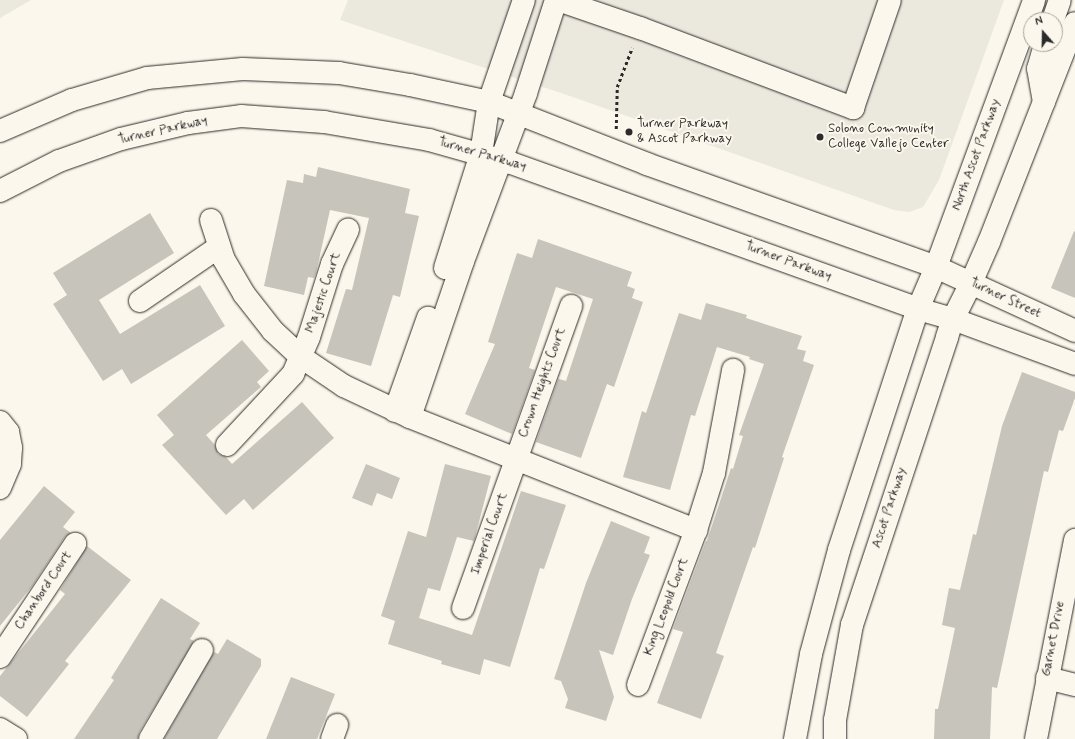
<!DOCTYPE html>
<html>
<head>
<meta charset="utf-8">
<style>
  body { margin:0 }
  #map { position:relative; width:1075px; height:739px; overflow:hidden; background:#fbf7ec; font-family:Mynerve,sans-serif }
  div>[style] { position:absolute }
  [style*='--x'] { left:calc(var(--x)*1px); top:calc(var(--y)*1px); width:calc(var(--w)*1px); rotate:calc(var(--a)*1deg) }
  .built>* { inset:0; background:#ebe8de }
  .building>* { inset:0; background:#c7c4bc }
  .path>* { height:2.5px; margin-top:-1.25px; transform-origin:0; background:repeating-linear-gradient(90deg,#2b2b2b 0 3px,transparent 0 6px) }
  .roads { filter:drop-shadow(0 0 1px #2b2b2b) drop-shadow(0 0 1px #2b2b2b) }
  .minor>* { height:22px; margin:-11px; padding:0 11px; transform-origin:11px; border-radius:11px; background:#fbf7ec }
  .major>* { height:22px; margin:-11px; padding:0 11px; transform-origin:11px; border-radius:11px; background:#fbf7ec }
  .dots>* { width:11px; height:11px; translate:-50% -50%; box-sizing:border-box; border:2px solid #fbf7ec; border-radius:50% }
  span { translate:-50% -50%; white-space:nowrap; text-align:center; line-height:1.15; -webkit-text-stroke:4px #fbf7ec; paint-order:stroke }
  .poi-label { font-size:13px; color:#2b2b2b }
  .left { translate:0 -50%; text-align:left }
  .street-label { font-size:13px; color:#2b2b2b }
  .north { position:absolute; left:1023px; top:12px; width:40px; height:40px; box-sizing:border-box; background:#fbf7ec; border:1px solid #a8a59f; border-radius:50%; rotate:340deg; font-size:11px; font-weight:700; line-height:16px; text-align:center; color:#2b2b2b }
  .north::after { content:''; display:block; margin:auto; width:14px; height:18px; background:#2b2b2b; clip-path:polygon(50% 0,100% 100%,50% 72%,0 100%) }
</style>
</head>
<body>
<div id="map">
  <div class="built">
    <i style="clip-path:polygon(0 0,31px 0,0 18px)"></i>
    <i style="clip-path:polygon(348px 0,1004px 0,939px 180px,923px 207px,909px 212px,894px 210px,564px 94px,340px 20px)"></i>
  </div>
  <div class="building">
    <i style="clip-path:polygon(318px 167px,410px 189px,405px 213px,419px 216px,400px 297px,393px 295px,371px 366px,326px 353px,346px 289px,352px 290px,369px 218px,330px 210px,316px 273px,314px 278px,308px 277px,304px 295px,264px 286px,287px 180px,303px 183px,304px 174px,316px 177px)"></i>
    <i style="clip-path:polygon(150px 213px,174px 253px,99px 300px,120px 334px,200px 285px,225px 326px,131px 384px,122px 369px,103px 381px,53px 304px,67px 295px,53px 273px)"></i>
    <i style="clip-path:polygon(1074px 231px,1075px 232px,1075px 298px,1051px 288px)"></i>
    <i style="clip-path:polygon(538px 239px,632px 272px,627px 286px,635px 289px,632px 298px,643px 302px,614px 387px,607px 384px,581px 458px,536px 442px,558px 380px,559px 379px,566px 381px,593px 299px,556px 287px,529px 368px,535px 370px,512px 434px,465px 414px,495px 344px,488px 342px,517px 253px,532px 258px)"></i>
    <i style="clip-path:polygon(706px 303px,747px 315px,746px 318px,802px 336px,797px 349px,806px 351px,803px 361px,814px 365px,782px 457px,784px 458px,755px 548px,753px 547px,716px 653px,724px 656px,701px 719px,657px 703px,683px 632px,673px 629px,706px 541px,707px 541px,731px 468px,733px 469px,743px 436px,739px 435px,764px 364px,749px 359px,750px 357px,717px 347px,695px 416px,691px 415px,670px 490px,623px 477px,642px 411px,646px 413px,679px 313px,701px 320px)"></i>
    <i style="clip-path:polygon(242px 340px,269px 371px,257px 382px,261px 387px,206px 435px,215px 445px,218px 454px,226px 457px,232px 464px,302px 402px,334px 438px,253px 510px,244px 499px,226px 515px,162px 445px,174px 435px,157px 415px)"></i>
    <i style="clip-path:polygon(1022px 372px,1075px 392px,1075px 398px,1063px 431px,1059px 430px,1048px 472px,1044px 471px,997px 688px,992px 687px,990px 739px,934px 739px,935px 709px,938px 709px,955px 628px,942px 625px,949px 588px,960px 590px,973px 534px,976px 535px,1002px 426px)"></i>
    <i style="clip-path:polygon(366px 464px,400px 478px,392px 499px,377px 493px,372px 506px,352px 498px)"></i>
    <i style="clip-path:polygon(445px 464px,491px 476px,474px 541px,457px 537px,440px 591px,428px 588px,419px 618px,472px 635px,521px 491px,566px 505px,544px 569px,540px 568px,510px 667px,484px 659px,480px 675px,441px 664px,442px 661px,388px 644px,395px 621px,381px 616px,408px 531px,426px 537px)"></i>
    <i style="clip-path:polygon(44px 486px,75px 512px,63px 527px,71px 533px,65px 537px,33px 585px,0 626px,0 540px)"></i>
    <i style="clip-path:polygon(611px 521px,650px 537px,644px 553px,650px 555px,632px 599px,613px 655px,599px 650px,614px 697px,606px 721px,565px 708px,568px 699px,561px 681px,554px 679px,586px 583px)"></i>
    <i style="clip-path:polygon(87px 546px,131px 580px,65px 661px,69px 664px,27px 717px,0 696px,0 676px,65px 594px,60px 590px)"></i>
    <i style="clip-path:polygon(161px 598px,200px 623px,190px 639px,194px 641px,139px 733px,138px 739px,74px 739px,114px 680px,111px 678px)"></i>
    <i style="clip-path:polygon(227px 639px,261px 659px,261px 666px,217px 739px,164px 739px,214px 652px,218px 654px)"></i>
    <i style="clip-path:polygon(291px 677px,335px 694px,317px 739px,266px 739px)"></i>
  </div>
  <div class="path">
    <i style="--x:616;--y:129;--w:42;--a:-88.6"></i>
    <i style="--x:617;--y:87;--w:42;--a:-69"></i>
  </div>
  <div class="roads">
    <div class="minor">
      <i style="--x:558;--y:0;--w:87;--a:18.9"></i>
      <i style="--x:640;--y:28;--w:228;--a:20.6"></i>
      <i style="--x:853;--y:108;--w:114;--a:-71.1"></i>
      <i style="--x:0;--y:131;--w:78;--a:-23.3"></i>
      <i style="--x:72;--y:100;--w:78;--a:-16.3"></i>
      <i style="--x:147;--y:78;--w:96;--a:-5.4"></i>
      <i style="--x:243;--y:69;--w:96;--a:2.4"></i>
      <i style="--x:339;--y:73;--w:72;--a:9.6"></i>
      <i style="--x:410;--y:85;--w:81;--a:12.1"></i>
      <i style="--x:489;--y:102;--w:170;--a:21.4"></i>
      <i style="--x:647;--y:164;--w:307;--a:19.6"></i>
      <i style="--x:936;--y:267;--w:153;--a:24.7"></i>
      <i style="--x:0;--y:191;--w:66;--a:-27"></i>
      <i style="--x:59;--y:161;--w:66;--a:-19.5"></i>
      <i style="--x:121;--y:139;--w:69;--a:-13.4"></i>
      <i style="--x:188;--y:123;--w:53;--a:-7.5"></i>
      <i style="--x:241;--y:116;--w:83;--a:4.1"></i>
      <i style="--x:324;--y:122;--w:107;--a:9.7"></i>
      <i style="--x:429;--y:140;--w:85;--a:15.7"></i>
      <i style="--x:511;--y:163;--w:432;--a:19.7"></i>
      <i style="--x:918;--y:309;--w:36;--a:16"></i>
      <i style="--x:953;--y:319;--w:130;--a:20.2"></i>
      <i style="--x:211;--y:220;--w:40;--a:72"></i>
      <i style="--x:223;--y:258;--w:42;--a:59.7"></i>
      <i style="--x:244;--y:294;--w:47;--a:51.9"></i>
      <i style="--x:273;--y:331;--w:38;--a:43"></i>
      <i style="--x:301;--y:357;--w:52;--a:34"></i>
      <i style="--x:344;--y:386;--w:73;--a:25.2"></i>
      <i style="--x:410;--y:417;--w:308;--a:21.6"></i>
      <i style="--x:445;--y:268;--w:120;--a:-72.5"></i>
      <i style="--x:481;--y:154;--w:53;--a:-81.3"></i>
      <i style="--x:489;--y:102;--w:108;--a:-71.1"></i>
      <i style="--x:140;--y:301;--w:96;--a:-34.4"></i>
      <i style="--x:395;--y:411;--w:99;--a:-70.5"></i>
      <i style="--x:410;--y:417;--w:165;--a:-71.2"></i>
      <i style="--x:463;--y:261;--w:179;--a:-69.4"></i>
      <i style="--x:526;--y:93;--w:98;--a:-72.1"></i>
      <i style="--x:0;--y:422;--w:13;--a:51"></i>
      <i style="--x:8;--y:432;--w:16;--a:79"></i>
      <i style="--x:11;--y:448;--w:16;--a:94"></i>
      <i style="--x:10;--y:464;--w:26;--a:113"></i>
      <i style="--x:227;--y:445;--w:97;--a:-47.1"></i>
      <i style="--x:293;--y:374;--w:40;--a:-66.6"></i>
      <i style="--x:309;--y:337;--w:77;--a:-72.5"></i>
      <i style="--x:332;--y:264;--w:38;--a:-65"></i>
      <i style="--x:463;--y:608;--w:321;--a:-70.3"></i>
      <i style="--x:0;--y:657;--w:136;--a:-56.4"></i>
      <i style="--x:1047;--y:678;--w:29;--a:14"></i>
      <i style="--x:638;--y:685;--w:165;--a:-69.5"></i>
      <i style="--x:696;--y:530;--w:60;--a:-72.5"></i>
      <i style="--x:714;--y:473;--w:105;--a:-79.5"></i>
      <i style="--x:0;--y:729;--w:19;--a:32"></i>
      <i style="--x:150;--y:739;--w:103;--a:-59.7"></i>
      <i style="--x:332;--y:739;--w:15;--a:-70"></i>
      <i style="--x:1036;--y:739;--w:203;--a:-78.9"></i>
    </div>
    <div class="major">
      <i style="--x:1053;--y:20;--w:21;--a:-71"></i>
      <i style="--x:1044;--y:102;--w:34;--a:-100"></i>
      <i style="--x:1038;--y:69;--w:26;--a:-74"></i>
      <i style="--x:795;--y:739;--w:86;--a:-79.3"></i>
      <i style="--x:811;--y:654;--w:108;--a:-74.9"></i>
      <i style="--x:839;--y:550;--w:254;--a:-71.9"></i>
      <i style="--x:918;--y:309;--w:46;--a:-66.8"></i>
      <i style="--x:936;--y:267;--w:284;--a:-69.8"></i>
      <i style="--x:835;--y:739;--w:19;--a:-90"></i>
      <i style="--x:835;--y:720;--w:97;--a:-79.9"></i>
      <i style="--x:852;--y:625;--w:303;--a:-71.7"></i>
      <i style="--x:947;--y:337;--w:19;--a:-72"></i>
      <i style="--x:953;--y:319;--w:40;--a:-63.4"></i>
      <i style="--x:971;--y:283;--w:45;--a:-66.3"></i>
      <i style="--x:989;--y:242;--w:235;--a:-68.6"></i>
    </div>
  </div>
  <div class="dots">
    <i style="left:629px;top:132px;background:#2b2b2b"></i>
    <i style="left:820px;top:137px;background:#2b2b2b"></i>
  </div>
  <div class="poi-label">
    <span class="left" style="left:637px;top:132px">Turner Parkway<br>&amp; Ascot Parkway</span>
    <span class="left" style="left:828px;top:137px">Solono Community<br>College Vallejo Center</span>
  </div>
  <div class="street-label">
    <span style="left:163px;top:131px;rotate:-13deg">Turner Parkway</span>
    <span style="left:482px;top:155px;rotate:16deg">Turner Parkway</span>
    <span style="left:977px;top:155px;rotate:-70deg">North Ascot Parkway</span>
    <span style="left:788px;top:262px;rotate:20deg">Turner Parkway</span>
    <span style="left:324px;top:293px;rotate:-71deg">Majestic Court</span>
    <span style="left:1005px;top:299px;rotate:25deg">Turner Street</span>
    <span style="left:543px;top:383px;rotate:-70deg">Crown Heights Court</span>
    <span style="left:890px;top:508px;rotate:-72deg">Ascot Parkway</span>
    <span style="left:490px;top:534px;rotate:-70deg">Imperial Court</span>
    <span style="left:44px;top:591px;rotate:-56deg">Chanbord Court</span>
    <span style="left:667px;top:607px;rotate:-69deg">King Leopold Court</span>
    <span style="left:1054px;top:639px;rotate:-79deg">Garnet Drive</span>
  </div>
  <div class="north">N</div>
</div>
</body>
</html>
